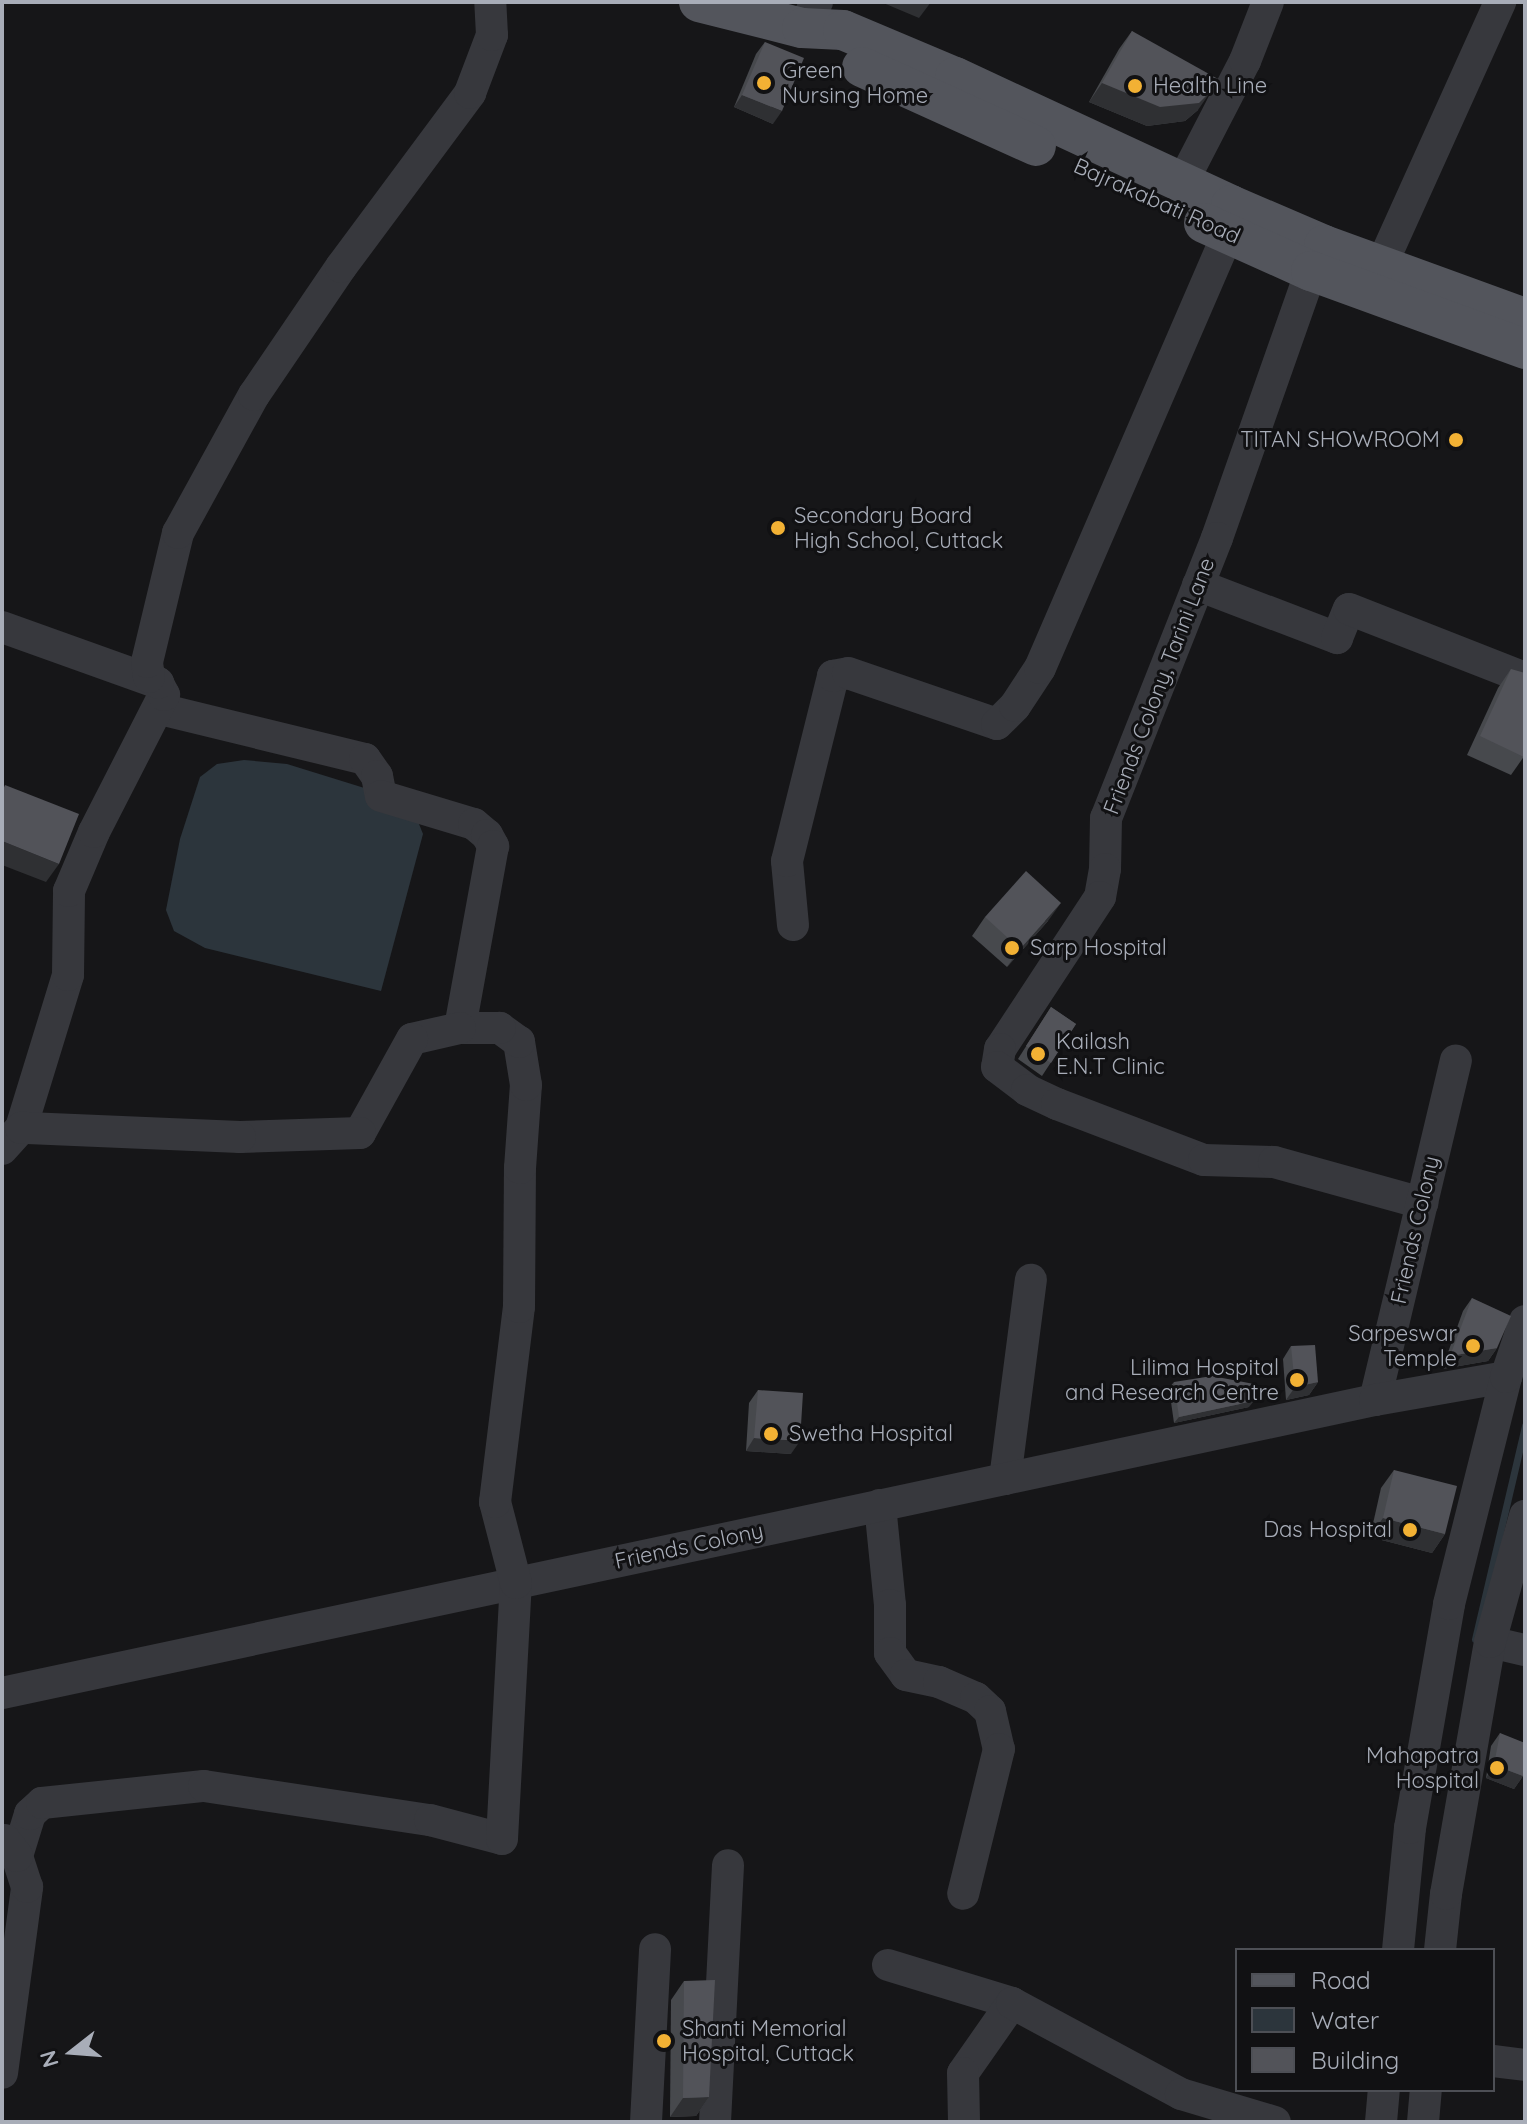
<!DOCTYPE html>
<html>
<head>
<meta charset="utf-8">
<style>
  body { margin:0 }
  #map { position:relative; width:1527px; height:2124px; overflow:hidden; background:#161618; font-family:Quicksand,sans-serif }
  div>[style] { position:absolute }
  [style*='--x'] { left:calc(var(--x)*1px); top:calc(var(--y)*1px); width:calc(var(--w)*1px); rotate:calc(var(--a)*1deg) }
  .water>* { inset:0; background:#2c353c }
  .stream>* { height:7px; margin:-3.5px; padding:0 3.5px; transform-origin:3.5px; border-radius:3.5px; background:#2c353c }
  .minor>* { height:32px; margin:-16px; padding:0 16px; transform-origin:16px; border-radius:16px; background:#37383d }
  .major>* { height:40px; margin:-20px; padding:0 20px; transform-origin:20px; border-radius:20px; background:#53555c }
  .wall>* { inset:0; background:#47494d }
  .shaded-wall>* { inset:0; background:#2f3033 }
  .building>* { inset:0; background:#525359 }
  .dots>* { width:22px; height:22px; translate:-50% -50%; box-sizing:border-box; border:4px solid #111113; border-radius:50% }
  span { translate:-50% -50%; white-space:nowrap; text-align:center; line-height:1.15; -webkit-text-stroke:6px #111113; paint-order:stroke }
  .poi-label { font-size:22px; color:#a8adb8 }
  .left { translate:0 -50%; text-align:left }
  .right { translate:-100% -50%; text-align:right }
  .street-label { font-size:22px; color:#a8adb8 }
  .frame { position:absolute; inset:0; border:4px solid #a8adb8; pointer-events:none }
  .legend { position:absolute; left:1235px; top:1948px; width:260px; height:144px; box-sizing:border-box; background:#111113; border:2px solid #4d4f55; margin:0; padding:10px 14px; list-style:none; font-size:24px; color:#a8adb8 }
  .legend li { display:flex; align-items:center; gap:16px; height:40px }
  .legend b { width:40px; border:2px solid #4d4f55 }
  .north { position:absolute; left:32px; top:2012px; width:80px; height:80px; -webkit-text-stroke:6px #111113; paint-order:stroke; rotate:253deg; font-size:22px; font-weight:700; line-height:32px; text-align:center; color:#a8adb8 }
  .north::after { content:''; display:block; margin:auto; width:28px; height:36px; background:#a8adb8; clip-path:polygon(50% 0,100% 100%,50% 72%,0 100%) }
</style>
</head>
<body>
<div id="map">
  <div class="water">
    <i style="clip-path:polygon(244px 760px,287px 764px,387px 795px,415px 814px,423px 834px,381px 991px,205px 948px,174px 931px,166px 910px,180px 839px,200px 777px,217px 764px)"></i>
  </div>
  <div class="stream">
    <i style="--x:1475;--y:1639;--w:220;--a:-76.8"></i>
  </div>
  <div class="minor">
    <i style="--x:802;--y:28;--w:30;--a:-60"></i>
    <i style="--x:1182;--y:183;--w:137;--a:-62.7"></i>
    <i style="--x:1245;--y:61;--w:63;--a:-68.7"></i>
    <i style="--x:1381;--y:266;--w:290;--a:-65.7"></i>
    <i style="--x:1311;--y:271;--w:283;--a:109.4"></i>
    <i style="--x:1217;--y:538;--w:301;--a:111.6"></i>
    <i style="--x:1106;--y:818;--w:51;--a:91.1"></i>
    <i style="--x:1105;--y:869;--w:28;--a:100"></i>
    <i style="--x:1100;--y:897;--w:182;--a:123.3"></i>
    <i style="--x:1000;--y:1049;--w:18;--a:99"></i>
    <i style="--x:997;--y:1067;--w:38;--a:37"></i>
    <i style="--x:1027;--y:1090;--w:33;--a:25"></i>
    <i style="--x:1057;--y:1104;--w:157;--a:20.9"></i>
    <i style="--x:1204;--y:1160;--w:70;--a:1.6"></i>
    <i style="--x:1274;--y:1162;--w:154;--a:15.5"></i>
    <i style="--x:1198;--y:585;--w:149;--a:20.9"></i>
    <i style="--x:1337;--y:638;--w:31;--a:-68"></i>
    <i style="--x:1349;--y:609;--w:189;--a:21.4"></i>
    <i style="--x:2;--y:627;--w:166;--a:19.7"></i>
    <i style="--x:160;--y:709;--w:211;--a:13.7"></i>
    <i style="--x:365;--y:759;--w:21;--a:55"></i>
    <i style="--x:377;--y:776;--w:20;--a:79"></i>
    <i style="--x:381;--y:796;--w:97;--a:16.8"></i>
    <i style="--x:474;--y:824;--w:17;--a:40"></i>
    <i style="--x:487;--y:835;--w:13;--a:61"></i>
    <i style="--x:493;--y:846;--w:185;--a:100.3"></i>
    <i style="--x:793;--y:925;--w:64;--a:-95.4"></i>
    <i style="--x:787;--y:861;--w:191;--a:-76"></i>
    <i style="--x:833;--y:676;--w:15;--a:-11"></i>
    <i style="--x:848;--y:673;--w:157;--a:18.9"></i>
    <i style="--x:997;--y:724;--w:25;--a:-45"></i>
    <i style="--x:1015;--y:706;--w:45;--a:-56.7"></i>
    <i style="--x:1040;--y:668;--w:473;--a:-66.6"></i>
    <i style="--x:2;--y:1149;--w:28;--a:-48"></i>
    <i style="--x:21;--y:1128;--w:160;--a:-72.9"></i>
    <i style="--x:68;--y:975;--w:84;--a:-89.3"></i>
    <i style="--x:69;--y:891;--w:64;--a:-67"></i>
    <i style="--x:94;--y:832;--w:154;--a:-62.9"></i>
    <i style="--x:164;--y:695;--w:13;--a:-117"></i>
    <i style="--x:158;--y:683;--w:11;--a:-146"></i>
    <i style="--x:149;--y:677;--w:15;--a:-98"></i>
    <i style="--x:147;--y:662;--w:133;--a:-76.5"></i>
    <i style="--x:178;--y:533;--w:158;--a:-61.2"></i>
    <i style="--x:254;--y:395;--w:155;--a:-55.8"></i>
    <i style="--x:341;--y:267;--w:217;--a:-53.4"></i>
    <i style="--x:470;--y:93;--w:62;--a:-69.2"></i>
    <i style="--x:492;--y:35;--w:33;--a:-93"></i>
    <i style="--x:1375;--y:1400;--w:349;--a:-76.6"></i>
    <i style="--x:1005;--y:1479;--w:201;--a:-82.6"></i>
    <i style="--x:880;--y:1505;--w:100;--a:84.3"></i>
    <i style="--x:890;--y:1605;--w:48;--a:90"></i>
    <i style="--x:890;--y:1653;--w:27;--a:54"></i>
    <i style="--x:906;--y:1675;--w:34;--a:12"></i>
    <i style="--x:939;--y:1682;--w:40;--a:23.4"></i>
    <i style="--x:976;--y:1698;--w:19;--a:43"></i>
    <i style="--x:990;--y:1711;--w:39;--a:77"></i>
    <i style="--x:999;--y:1749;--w:149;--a:103.9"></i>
    <i style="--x:1490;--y:1642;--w:36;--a:13"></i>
    <i style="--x:2;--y:1693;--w:1404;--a:-12.05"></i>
    <i style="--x:1375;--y:1400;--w:133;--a:-10"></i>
    <i style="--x:17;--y:1856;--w:44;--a:-72.8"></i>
    <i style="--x:30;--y:1814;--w:16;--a:-43"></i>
    <i style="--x:42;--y:1803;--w:163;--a:-6"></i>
    <i style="--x:204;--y:1786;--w:229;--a:8.6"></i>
    <i style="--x:430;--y:1820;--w:74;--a:14.8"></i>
    <i style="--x:502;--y:1839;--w:256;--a:-86.9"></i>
    <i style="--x:516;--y:1583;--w:84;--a:-104.5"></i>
    <i style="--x:495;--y:1502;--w:196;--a:-83"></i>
    <i style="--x:519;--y:1307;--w:139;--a:-89.6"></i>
    <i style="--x:520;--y:1168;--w:83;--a:-85.9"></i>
    <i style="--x:526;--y:1085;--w:44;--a:-99.2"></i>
    <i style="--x:519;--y:1042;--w:24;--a:-144"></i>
    <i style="--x:500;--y:1028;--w:40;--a:180"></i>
    <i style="--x:460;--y:1028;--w:49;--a:167.1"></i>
    <i style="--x:412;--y:1039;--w:107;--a:119"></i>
    <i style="--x:360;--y:1133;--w:120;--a:178.1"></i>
    <i style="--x:240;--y:1137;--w:219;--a:-177.6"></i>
    <i style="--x:1398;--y:1950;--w:123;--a:-84.4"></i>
    <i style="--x:1410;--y:1828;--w:227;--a:-80.1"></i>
    <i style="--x:1449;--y:1604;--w:234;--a:-75.9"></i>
    <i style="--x:1506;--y:1377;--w:59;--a:-71.3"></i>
    <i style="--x:1440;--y:1950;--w:56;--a:-83.9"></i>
    <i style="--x:1446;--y:1894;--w:256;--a:-80.1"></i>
    <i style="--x:1490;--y:1642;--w:131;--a:-74.5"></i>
    <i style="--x:888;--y:1965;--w:130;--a:17"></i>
    <i style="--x:1012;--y:2003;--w:85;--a:125"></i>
    <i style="--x:963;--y:2073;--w:49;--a:88.8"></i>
    <i style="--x:1012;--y:2003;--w:192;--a:28.3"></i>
    <i style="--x:1181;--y:2094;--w:98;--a:16.6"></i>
    <i style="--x:1493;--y:2061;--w:32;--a:7"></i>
    <i style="--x:2;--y:2073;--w:188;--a:-82.3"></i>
    <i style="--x:27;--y:1887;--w:33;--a:-108"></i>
    <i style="--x:17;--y:1856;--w:20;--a:-127"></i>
    <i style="--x:646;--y:2122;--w:173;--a:-87"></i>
    <i style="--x:715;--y:2122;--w:257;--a:-87.1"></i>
    <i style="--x:1381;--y:2122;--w:32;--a:-85"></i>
    <i style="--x:1423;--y:2122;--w:32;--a:-85"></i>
  </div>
  <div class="major">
    <i style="--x:699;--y:2;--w:106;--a:14.2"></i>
    <i style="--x:802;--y:28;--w:41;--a:2.8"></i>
    <i style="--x:843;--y:30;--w:121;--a:22.8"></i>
    <i style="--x:955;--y:77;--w:304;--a:24.9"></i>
    <i style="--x:1231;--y:205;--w:101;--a:23.3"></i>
    <i style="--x:1324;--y:245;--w:214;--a:20"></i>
    <i style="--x:862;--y:67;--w:191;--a:24.4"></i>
    <i style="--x:1204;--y:223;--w:117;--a:24.2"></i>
    <i style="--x:1311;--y:271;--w:228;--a:20"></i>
  </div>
  <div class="wall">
    <i style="clip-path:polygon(1132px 31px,1198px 110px,1185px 121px,1147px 126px,1089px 102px,1119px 49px)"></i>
    <i style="clip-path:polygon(765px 42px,773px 124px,734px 107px,756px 54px)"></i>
    <i style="clip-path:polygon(1511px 669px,1525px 755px,1511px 775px,1467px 755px,1498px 688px)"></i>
    <i style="clip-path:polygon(985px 917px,1048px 921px,1007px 967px,972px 936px)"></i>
    <i style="clip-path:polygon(1051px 1007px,1076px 1024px,1042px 1076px,1018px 1059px)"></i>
    <i style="clip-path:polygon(1472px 1298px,1497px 1348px,1488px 1361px,1442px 1369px,1463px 1311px)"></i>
    <i style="clip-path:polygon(1291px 1346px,1318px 1382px,1309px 1395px,1286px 1400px,1283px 1359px)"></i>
    <i style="clip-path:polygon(1174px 1382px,1249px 1407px,1174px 1423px,1169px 1388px)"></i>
    <i style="clip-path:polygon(758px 1390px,791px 1454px,746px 1451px,749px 1403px)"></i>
    <i style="clip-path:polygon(1394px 1470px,1445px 1534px,1432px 1553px,1370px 1537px,1381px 1488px)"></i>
    <i style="clip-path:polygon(1500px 1733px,1523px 1776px,1514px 1789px,1486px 1778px,1491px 1746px)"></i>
    <i style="clip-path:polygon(684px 1981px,709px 2097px,696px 2116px,670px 2117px,671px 2000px)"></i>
  </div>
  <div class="shaded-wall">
    <i style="clip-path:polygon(881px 2px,931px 2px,919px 18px)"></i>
    <i style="clip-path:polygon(1102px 83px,1211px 91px,1198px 110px,1185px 121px,1147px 126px,1089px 102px)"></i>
    <i style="clip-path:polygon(742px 95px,782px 111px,773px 124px,734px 107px)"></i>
    <i style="clip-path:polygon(2px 841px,59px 864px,46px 882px,2px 865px)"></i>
    <i style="clip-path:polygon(1061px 903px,1048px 921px,1007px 967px,1020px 949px)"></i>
    <i style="clip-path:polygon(1497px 1348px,1488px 1361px,1442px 1369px,1450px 1356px)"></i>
    <i style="clip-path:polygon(1318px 1382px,1309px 1395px,1286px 1400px,1295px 1387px)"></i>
    <i style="clip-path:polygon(1254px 1401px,1249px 1407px,1174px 1423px,1179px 1417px)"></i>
    <i style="clip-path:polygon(754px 1438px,800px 1441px,791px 1454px,746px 1451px)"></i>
    <i style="clip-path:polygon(1383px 1518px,1445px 1534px,1432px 1553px,1370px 1537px)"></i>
    <i style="clip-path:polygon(1494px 1765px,1523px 1776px,1514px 1789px,1486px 1778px)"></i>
    <i style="clip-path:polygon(709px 2097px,696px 2116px,670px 2117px,683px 2098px)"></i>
  </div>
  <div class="building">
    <i style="clip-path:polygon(1132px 31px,1218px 79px,1211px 91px,1199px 103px,1160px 107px,1102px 83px)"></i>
    <i style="clip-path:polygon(765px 42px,804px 58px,782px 111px,742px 95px)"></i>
    <i style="clip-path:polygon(1511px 669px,1525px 673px,1524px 757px,1480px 736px)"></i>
    <i style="clip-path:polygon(5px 785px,79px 814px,59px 864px,2px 841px,2px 792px)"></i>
    <i style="clip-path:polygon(1026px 871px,1061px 903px,1020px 949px,985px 917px)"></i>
    <i style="clip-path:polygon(1051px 1007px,1076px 1024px,1051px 1063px,1026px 1046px)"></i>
    <i style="clip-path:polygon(1472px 1298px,1511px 1316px,1497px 1348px,1450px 1356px)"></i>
    <i style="clip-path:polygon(1315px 1345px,1318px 1382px,1295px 1387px,1291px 1346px)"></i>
    <i style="clip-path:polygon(1212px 1376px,1254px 1384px,1254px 1401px,1179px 1417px,1174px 1382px)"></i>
    <i style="clip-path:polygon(758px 1390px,803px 1393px,800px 1441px,754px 1438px)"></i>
    <i style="clip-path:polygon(1394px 1470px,1457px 1486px,1445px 1534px,1383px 1518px)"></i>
    <i style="clip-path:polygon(1500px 1733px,1525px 1743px,1525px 1770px,1523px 1776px,1494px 1765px)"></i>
    <i style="clip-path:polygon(715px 1980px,709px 2097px,683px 2098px,684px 1981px)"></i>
  </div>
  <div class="dots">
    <i style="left:764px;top:83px;background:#f2b134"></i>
    <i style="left:1135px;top:86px;background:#f2b134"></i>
    <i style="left:1456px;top:440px;background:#f2b134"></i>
    <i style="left:778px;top:528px;background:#f2b134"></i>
    <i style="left:1012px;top:948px;background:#f2b134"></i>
    <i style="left:1038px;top:1054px;background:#f2b134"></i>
    <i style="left:1473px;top:1346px;background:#f2b134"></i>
    <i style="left:1297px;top:1380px;background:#f2b134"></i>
    <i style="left:771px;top:1434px;background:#f2b134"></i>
    <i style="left:1410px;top:1530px;background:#f2b134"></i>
    <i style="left:1497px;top:1768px;background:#f2b134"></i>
    <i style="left:664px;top:2041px;background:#f2b134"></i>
  </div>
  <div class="poi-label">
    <span class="left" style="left:782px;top:83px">Green<br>Nursing Home</span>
    <span class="left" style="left:1153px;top:86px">Health Line</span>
    <span class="right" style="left:1440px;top:440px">TITAN SHOWROOM</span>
    <span class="left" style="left:794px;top:528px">Secondary Board<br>High School, Cuttack</span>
    <span class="left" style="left:1030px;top:948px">Sarp Hospital</span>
    <span class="left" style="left:1056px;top:1054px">Kailash<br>E.N.T Clinic</span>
    <span class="right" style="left:1457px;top:1346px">Sarpeswar<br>Temple</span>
    <span class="right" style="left:1279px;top:1380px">Lilima Hospital<br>and Research Centre</span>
    <span class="left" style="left:789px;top:1434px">Swetha Hospital</span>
    <span class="right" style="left:1392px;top:1530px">Das Hospital</span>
    <span class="right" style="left:1479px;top:1768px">Mahapatra<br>Hospital</span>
    <span class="left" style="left:682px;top:2041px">Shanti Memorial<br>Hospital, Cuttack</span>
  </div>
  <div class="street-label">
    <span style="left:1157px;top:201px;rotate:24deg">Bajrakabati Road</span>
    <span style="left:1159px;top:686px;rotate:-69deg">Friends Colony, Tarini Lane</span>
    <span style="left:1415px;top:1230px;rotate:-77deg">Friends Colony</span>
    <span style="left:689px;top:1546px;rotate:-12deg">Friends Colony</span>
  </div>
  <div class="frame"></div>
  <ul class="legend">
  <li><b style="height:10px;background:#53555c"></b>Road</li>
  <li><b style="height:22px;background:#2c353c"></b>Water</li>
  <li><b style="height:22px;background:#525359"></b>Building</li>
  </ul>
  <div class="north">N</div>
</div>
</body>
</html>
